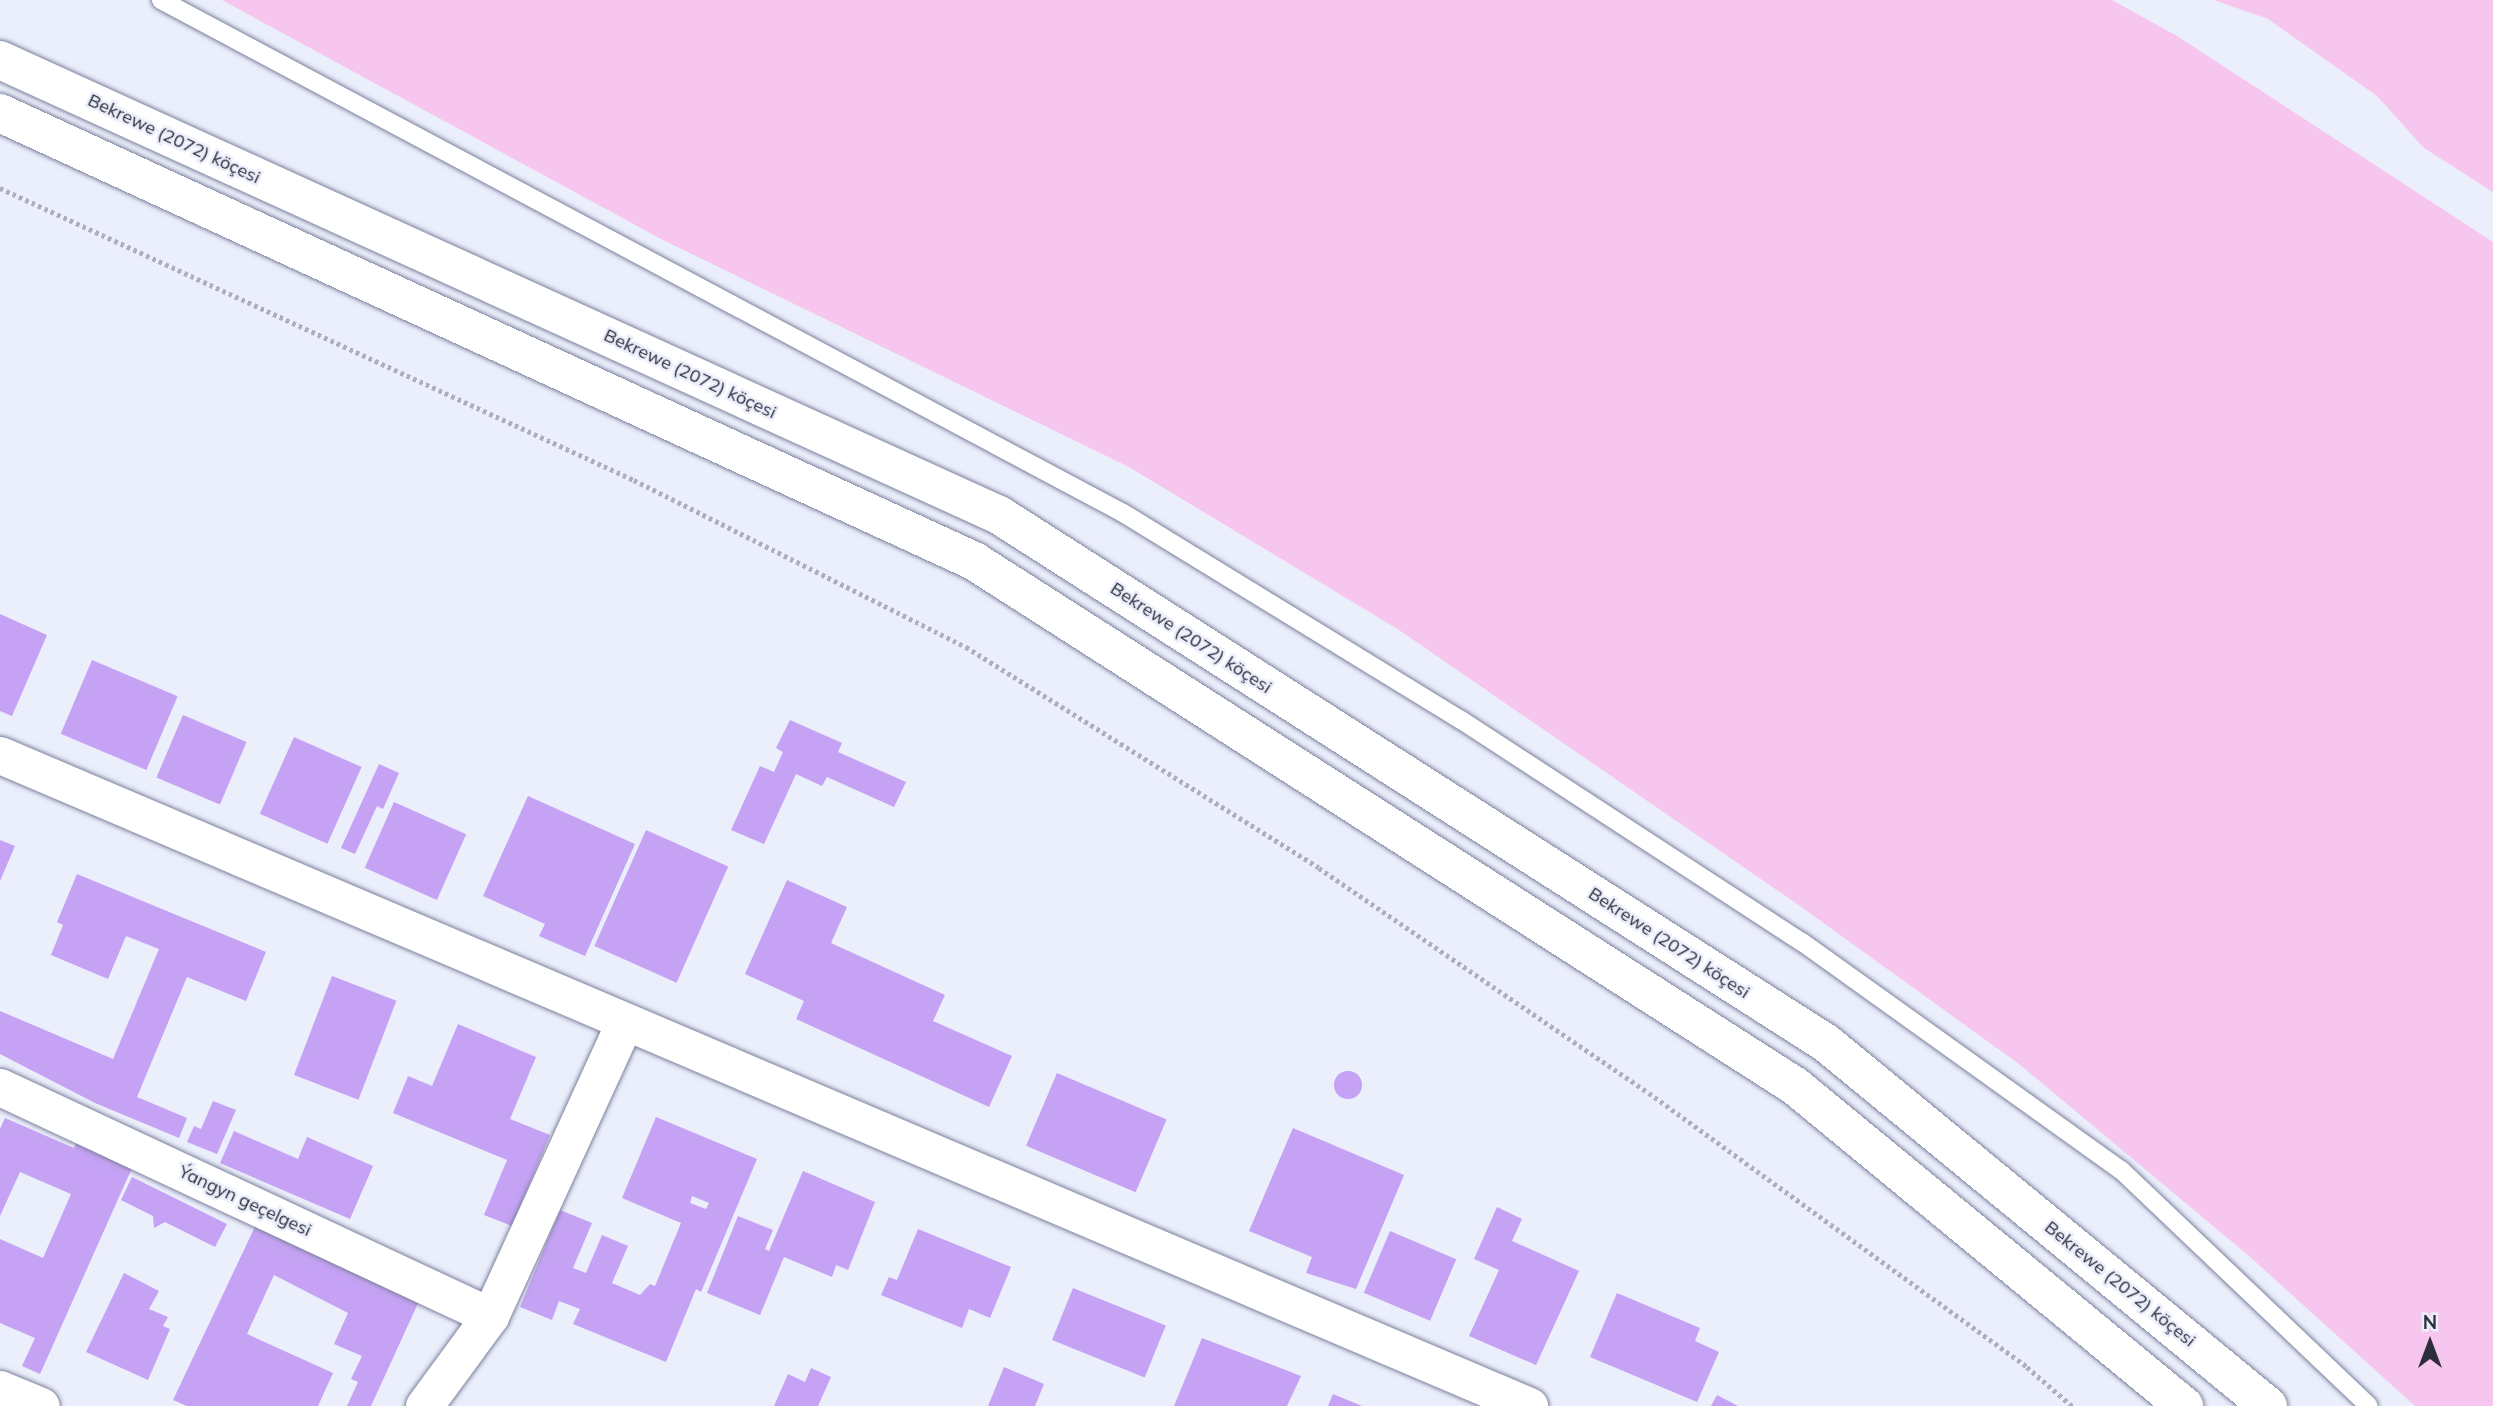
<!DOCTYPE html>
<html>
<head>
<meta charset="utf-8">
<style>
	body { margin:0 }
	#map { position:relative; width:2493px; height:1406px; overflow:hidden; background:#ebeefb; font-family:Mulish,sans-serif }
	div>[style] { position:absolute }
	.green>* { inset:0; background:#f6c6ef }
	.building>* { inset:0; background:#c5a2f3; transform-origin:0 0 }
	.round { border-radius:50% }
	.path>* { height:4.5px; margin-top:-2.25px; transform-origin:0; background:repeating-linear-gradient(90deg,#acafbb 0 3.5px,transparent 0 7px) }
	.roads { filter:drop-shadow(0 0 2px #7b819d) drop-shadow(0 0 2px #7b819d) }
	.lane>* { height:18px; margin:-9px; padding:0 9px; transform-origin:9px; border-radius:9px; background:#fff }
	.street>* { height:37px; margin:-18.5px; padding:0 18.5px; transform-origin:18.5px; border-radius:18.5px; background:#fff }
	.secondary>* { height:38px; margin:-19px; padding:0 19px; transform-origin:19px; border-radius:19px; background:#fff }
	span { translate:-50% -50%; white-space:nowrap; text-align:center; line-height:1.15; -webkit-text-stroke:5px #ebeefb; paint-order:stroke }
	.street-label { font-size:18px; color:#2c2f3b }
	.north { position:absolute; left:2395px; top:1308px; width:70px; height:70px; -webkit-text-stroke:5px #ebeefb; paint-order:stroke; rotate:0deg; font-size:19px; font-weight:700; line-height:28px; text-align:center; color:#2c2f3b }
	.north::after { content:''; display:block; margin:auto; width:24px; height:32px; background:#2c2f3b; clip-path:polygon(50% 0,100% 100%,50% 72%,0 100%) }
</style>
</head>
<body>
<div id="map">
	<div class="green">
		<i style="clip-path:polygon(222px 0,2112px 0,2177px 36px,2493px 242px,2493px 1406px,2415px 1406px,2249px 1256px,2019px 1064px,1800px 906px,1399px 630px,1129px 467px,661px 239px)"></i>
		<i style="clip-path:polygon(2214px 0,2493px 0,2493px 192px,2424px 148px,2377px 96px,2268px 19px)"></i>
	</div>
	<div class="building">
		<i style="clip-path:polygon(0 614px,47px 635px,12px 716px,0 711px)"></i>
		<i style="left:92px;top:660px;width:93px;height:80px;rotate:23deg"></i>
		<i style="left:183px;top:715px;width:69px;height:68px;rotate:23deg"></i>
		<i style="clip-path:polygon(790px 720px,842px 743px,838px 752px,906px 782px,894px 807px,827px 777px,822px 786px,796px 774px,764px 844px,731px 830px,760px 766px,774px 772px,783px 752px,776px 748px)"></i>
		<i style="left:294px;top:737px;width:74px;height:84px;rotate:24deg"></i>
		<i style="clip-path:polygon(379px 764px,399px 773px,383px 809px,377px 806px,355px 854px,341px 848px)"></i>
		<i style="clip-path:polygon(528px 796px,635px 844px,585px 956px,539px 936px,545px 924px,483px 896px)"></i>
		<i style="left:394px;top:802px;width:79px;height:72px;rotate:24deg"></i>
		<i style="left:646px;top:830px;width:90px;height:127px;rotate:24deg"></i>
		<i style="clip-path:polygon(0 840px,15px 846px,0 881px)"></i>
		<i style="clip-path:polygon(77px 874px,266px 952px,246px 1001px,187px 977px,137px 1097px,187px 1118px,179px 1138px,95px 1103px,0 1054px,0 1011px,113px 1059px,159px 949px,126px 936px,108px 979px,51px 955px,63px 925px,57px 922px)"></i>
		<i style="clip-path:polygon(787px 880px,847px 907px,831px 943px,945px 995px,933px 1021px,1012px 1056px,989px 1107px,796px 1019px,804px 1001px,745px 974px)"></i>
		<i style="left:332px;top:976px;width:69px;height:106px;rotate:21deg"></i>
		<i style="clip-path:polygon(458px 1024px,536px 1057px,510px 1119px,550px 1135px,512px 1226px,484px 1215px,507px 1160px,393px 1113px,408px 1076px,432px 1086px)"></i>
		<i class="round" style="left:1334px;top:1071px;width:28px;height:28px"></i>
		<i style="left:1057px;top:1073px;width:119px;height:79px;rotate:23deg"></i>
		<i style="clip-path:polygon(213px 1101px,236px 1110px,217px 1154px,187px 1142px,194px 1126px,201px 1129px)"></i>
		<i style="clip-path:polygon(evenodd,656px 1117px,757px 1159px,701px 1292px,696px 1289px,666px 1362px,573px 1324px,580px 1309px,559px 1301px,552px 1320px,520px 1307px,560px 1210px,592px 1223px,573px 1268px,586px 1273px,602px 1235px,628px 1246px,612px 1283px,640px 1295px,650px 1284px,655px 1286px,681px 1223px,622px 1198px,656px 1117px,692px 1196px,709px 1203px,706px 1209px,690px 1203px,692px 1196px)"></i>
		<i style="clip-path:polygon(5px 1118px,74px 1148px,80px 1134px,136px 1159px,40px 1374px,22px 1366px,35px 1338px,0 1323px,0 1239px,43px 1258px,71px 1194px,20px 1172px,0 1216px,0 1129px)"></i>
		<i style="clip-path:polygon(1293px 1128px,1404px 1175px,1356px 1289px,1306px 1273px,1312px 1257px,1249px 1231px)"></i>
		<i style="clip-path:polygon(234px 1131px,298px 1159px,307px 1137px,373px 1166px,350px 1219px,220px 1163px)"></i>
		<i style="clip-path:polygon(803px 1171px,875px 1202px,848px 1270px,836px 1265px,832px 1277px,784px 1257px,760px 1315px,707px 1293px,738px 1216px,773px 1230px,765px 1249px,769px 1251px)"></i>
		<i style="clip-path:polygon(132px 1177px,227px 1224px,215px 1247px,165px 1222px,154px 1228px,153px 1216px,121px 1200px)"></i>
		<i style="clip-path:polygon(1497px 1207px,1522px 1219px,1512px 1241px,1579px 1271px,1536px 1365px,1469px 1336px,1499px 1270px,1474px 1259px)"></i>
		<i style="clip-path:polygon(260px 1216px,420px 1299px,371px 1406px,347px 1406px,358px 1382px,351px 1379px,362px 1356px,334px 1344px,348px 1313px,274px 1275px,247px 1334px,333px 1373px,318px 1406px,187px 1406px,173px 1400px)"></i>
		<i style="clip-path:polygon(918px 1229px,1011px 1267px,990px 1318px,969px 1309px,962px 1328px,881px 1295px,889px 1277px,897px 1280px)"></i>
		<i style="left:1390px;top:1231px;width:72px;height:67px;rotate:23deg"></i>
		<i style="clip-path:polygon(124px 1273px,159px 1291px,149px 1309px,168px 1317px,163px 1326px,170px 1329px,148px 1380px,86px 1352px)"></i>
		<i style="left:1073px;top:1288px;width:100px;height:56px;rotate:22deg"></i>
		<i style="clip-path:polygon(1617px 1293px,1700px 1328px,1695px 1341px,1719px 1352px,1697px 1402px,1590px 1357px)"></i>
		<i style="clip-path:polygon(1202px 1338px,1301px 1376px,1287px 1406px,1174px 1406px)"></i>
		<i style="clip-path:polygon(1004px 1367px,1044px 1384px,1035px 1406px,988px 1406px)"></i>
		<i style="clip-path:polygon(811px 1368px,831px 1377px,818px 1406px,774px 1406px,788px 1374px,805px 1382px)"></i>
		<i style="clip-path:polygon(1333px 1394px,1362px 1406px,1328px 1406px)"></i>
		<i style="clip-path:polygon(1717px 1395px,1738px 1406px,1711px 1406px)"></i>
	</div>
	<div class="path">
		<i style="left:0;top:188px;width:698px;rotate:24.73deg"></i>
		<i style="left:634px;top:480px;width:372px;rotate:26.7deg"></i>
		<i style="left:966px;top:647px;width:416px;rotate:32deg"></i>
		<i style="left:1319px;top:868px;width:399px;rotate:34.3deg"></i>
		<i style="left:1649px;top:1093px;width:467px;rotate:35.9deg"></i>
		<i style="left:2027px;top:1367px;width:60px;rotate:40.9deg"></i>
	</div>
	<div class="roads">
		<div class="lane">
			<i style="left:161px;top:0;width:1090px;rotate:28.07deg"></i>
			<i style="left:1123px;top:513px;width:396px;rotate:31.5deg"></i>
			<i style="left:1461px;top:720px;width:407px;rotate:33.1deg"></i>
			<i style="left:1802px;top:942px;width:392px;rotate:35.6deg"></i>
			<i style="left:2121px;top:1170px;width:342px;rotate:43.6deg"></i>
		</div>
		<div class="street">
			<i style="left:0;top:755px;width:1662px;rotate:23.06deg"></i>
			<i style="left:0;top:1087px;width:541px;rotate:25.05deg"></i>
			<i style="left:0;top:1389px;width:44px;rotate:22.5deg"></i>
			<i style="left:424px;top:1406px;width:112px;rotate:-53.7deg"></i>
			<i style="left:490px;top:1316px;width:322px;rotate:-65.4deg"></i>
		</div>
		<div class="secondary">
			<i style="left:0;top:60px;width:1098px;rotate:24.49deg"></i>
			<i style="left:999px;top:515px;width:981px;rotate:32.56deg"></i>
			<i style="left:1826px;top:1043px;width:572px;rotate:39.4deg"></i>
			<i style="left:0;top:113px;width:1072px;rotate:24.7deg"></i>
			<i style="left:974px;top:561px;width:975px;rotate:32.6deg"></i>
			<i style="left:1795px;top:1086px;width:504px;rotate:39.44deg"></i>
		</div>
	</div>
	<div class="street-label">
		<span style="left:174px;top:139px;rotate:25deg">Bekrewe (2072) köçesi</span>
		<span style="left:690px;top:374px;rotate:25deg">Bekrewe (2072) köçesi</span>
		<span style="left:1191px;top:638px;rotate:33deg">Bekrewe (2072) köçesi</span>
		<span style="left:1669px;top:943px;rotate:33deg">Bekrewe (2072) köçesi</span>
		<span style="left:245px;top:1201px;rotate:25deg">Ýangyn geçelgesi</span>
		<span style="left:2120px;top:1284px;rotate:39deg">Bekrewe (2072) köçesi</span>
	</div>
	<div class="north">N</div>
</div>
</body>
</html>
